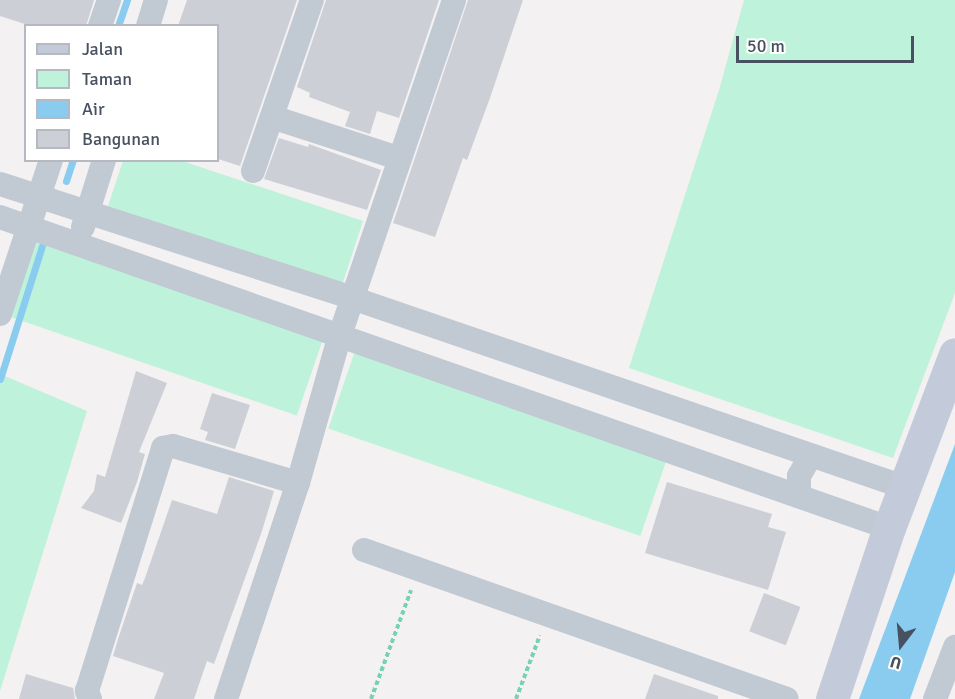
<!DOCTYPE html>
<html>
<head>
<meta charset="utf-8">
<style>
	body { margin:0 }
	#map { position:relative; width:955px; height:699px; overflow:hidden; background:#f3f1f1; font-family:Signika,sans-serif }
	div>[style] { position:absolute }
	.green>* { inset:0; background:#bff2da; transform-origin:0 0 }
	.water>* { inset:0; background:#8accf0 }
	.stream>* { height:7px; margin:-3.5px; padding:0 3.5px; transform-origin:3.5px; border-radius:3.5px; background:#8accf0 }
	.building>* { inset:0; background:#cdcfd6; transform-origin:0 0 }
	.path>* { height:4px; margin-top:-2px; transform-origin:0; background:repeating-linear-gradient(90deg,#75d2b2 0 4.5px,transparent 0 7.5px) }
	.street>* { height:24px; margin:-12px; padding:0 12px; transform-origin:12px; border-radius:12px; background:#c1c9d3 }
	.secondary>* { height:33px; margin:-16.5px; padding:0 16.5px; transform-origin:16.5px; border-radius:16.5px; background:#c3cbda }
	span { translate:-50% -50%; white-space:nowrap; text-align:center; line-height:1.15; -webkit-text-stroke:6px #fff; paint-order:stroke }
	.legend { position:absolute; left:24px; top:24px; width:195px; height:138px; box-sizing:border-box; background:#fff; border:2px solid #b6b9bf; margin:0; padding:8px 10px; list-style:none; font-size:18px; color:#485160 }
	.legend li { display:flex; align-items:center; gap:12px; height:30px }
	.legend b { width:30px; border:2px solid #b6b9bf }
	.north { position:absolute; left:871px; top:615px; width:60px; height:60px; -webkit-text-stroke:4px #fff; paint-order:stroke; rotate:196deg; font-size:16px; font-weight:700; line-height:24px; text-align:center; color:#485160 }
	.north::after { content:''; display:block; margin:auto; width:21px; height:27px; background:#485160; clip-path:polygon(50% 0,100% 100%,50% 72%,0 100%) }
	.scale { position:absolute; left:736px; top:36px; width:178px; height:27px; box-sizing:border-box; border:3px solid #485160; border-top:0; padding-left:8px; font-size:18px; line-height:21px; white-space:nowrap; color:#485160; -webkit-text-stroke:4px #fff; paint-order:stroke }
</style>
</head>
<body>
<div id="map">
	<div class="green">
		<i style="clip-path:polygon(744px 0,955px 0,955px 293px,893px 458px,629px 368px,719px 90px)"></i>
		<i style="clip-path:polygon(179px 160px,363px 221px,341px 288px,107px 209px,123px 161px)"></i>
		<i style="left:36px;top:239px;width:304px;height:82px;rotate:19deg"></i>
		<i style="left:355px;top:351px;width:330px;height:82px;rotate:19deg"></i>
		<i style="clip-path:polygon(0 374px,87px 411px,0 691px)"></i>
	</div>
	<div class="water">
		<i style="clip-path:polygon(955px 444px,955px 572px,910px 699px,859px 699px)"></i>
	</div>
	<div class="stream">
		<i style="left:118px;top:26px;width:28px;rotate:-71deg"></i>
		<i style="left:66px;top:181px;width:22px;rotate:-72deg"></i>
		<i style="left:0;top:379px;width:139px;rotate:-72.5deg"></i>
	</div>
	<div class="building">
		<i style="clip-path:polygon(0 0,94px 0,86px 26px,31px 26px,0 16px)"></i>
		<i style="clip-path:polygon(187px 0,297px 0,240px 166px,218px 159px,218px 26px,178px 26px)"></i>
		<i style="clip-path:polygon(326px 0,439px 0,399px 118px,377px 111px,370px 134px,345px 126px,350px 112px,309px 97px,310px 93px,297px 87px)"></i>
		<i style="clip-path:polygon(468px 0,523px 0,490px 98px,467px 160px,463px 158px,435px 237px,393px 223px)"></i>
		<i style="clip-path:polygon(279px 138px,308px 147px,309px 144px,381px 170px,367px 210px,264px 179px)"></i>
		<i style="clip-path:polygon(136px 371px,167px 383px,139px 452px,145px 454px,137px 482px,121px 523px,81px 508px,94px 491px,97px 474px,105px 477px)"></i>
		<i style="clip-path:polygon(212px 393px,250px 405px,235px 449px,205px 440px,208px 432px,200px 429px)"></i>
		<i style="clip-path:polygon(229px 477px,274px 491px,262px 531px,214px 664px,207px 661px,194px 699px,154px 699px,164px 673px,113px 656px,119px 636px,137px 583px,142px 585px,145px 578px,172px 500px,217px 514px)"></i>
		<i style="clip-path:polygon(667px 482px,772px 514px,768px 527px,786px 532px,768px 590px,645px 553px)"></i>
		<i style="left:764px;top:593px;width:39px;height:41px;rotate:21deg"></i>
		<i style="clip-path:polygon(26px 674px,73px 688px,75px 699px,19px 699px)"></i>
		<i style="clip-path:polygon(654px 674px,718px 696px,718px 699px,645px 699px)"></i>
	</div>
	<div class="path">
		<i style="left:371px;top:699px;width:116px;rotate:-69.8deg"></i>
		<i style="left:516px;top:699px;width:68px;rotate:-69.4deg"></i>
	</div>
	<div class="street">
		<i style="left:100px;top:26px;width:28px;rotate:-71deg"></i>
		<i style="left:148px;top:26px;width:27px;rotate:-73deg"></i>
		<i style="left:272px;top:117px;width:133px;rotate:18deg"></i>
		<i style="left:253px;top:171px;width:181px;rotate:-71deg"></i>
		<i style="left:0;top:184px;width:373px;rotate:17.9deg"></i>
		<i style="left:355px;top:299px;width:580px;rotate:18.9deg"></i>
		<i style="left:0;top:217px;width:942px;rotate:19.28deg"></i>
		<i style="left:83px;top:227px;width:70px;rotate:-72.6deg"></i>
		<i style="left:0;top:314px;width:162px;rotate:-71.7deg"></i>
		<i style="left:799px;top:496px;width:20px;rotate:-90deg"></i>
		<i style="left:799px;top:476px;width:24px;rotate:-60deg"></i>
		<i style="left:364px;top:550px;width:448px;rotate:19.4deg"></i>
		<i style="left:90px;top:699px;width:9px;rotate:-111deg"></i>
		<i style="left:87px;top:691px;width:255px;rotate:-72.6deg"></i>
		<i style="left:163px;top:448px;width:10px;rotate:-11deg"></i>
		<i style="left:173px;top:446px;width:130px;rotate:16.5deg"></i>
		<i style="left:226px;top:699px;width:228px;rotate:-71.6deg"></i>
		<i style="left:298px;top:483px;width:154px;rotate:-74.2deg"></i>
		<i style="left:340px;top:335px;width:354px;rotate:-71.2deg"></i>
		<i style="left:935px;top:699px;width:56px;rotate:-69deg"></i>
	</div>
	<div class="secondary">
		<i style="left:832px;top:699px;width:180px;rotate:-71.6deg"></i>
		<i style="left:889px;top:528px;width:186px;rotate:-69.2deg"></i>
	</div>
	<ul class="legend">
	<li><b style="height:8px;background:#c3cbda"></b>Jalan</li>
	<li><b style="height:16px;background:#bff2da"></b>Taman</li>
	<li><b style="height:16px;background:#8accf0"></b>Air</li>
	<li><b style="height:16px;background:#cdcfd6"></b>Bangunan</li>
	</ul>
	<div class="north">U</div>
	<div class="scale">50 m</div>
</div>
</body>
</html>
